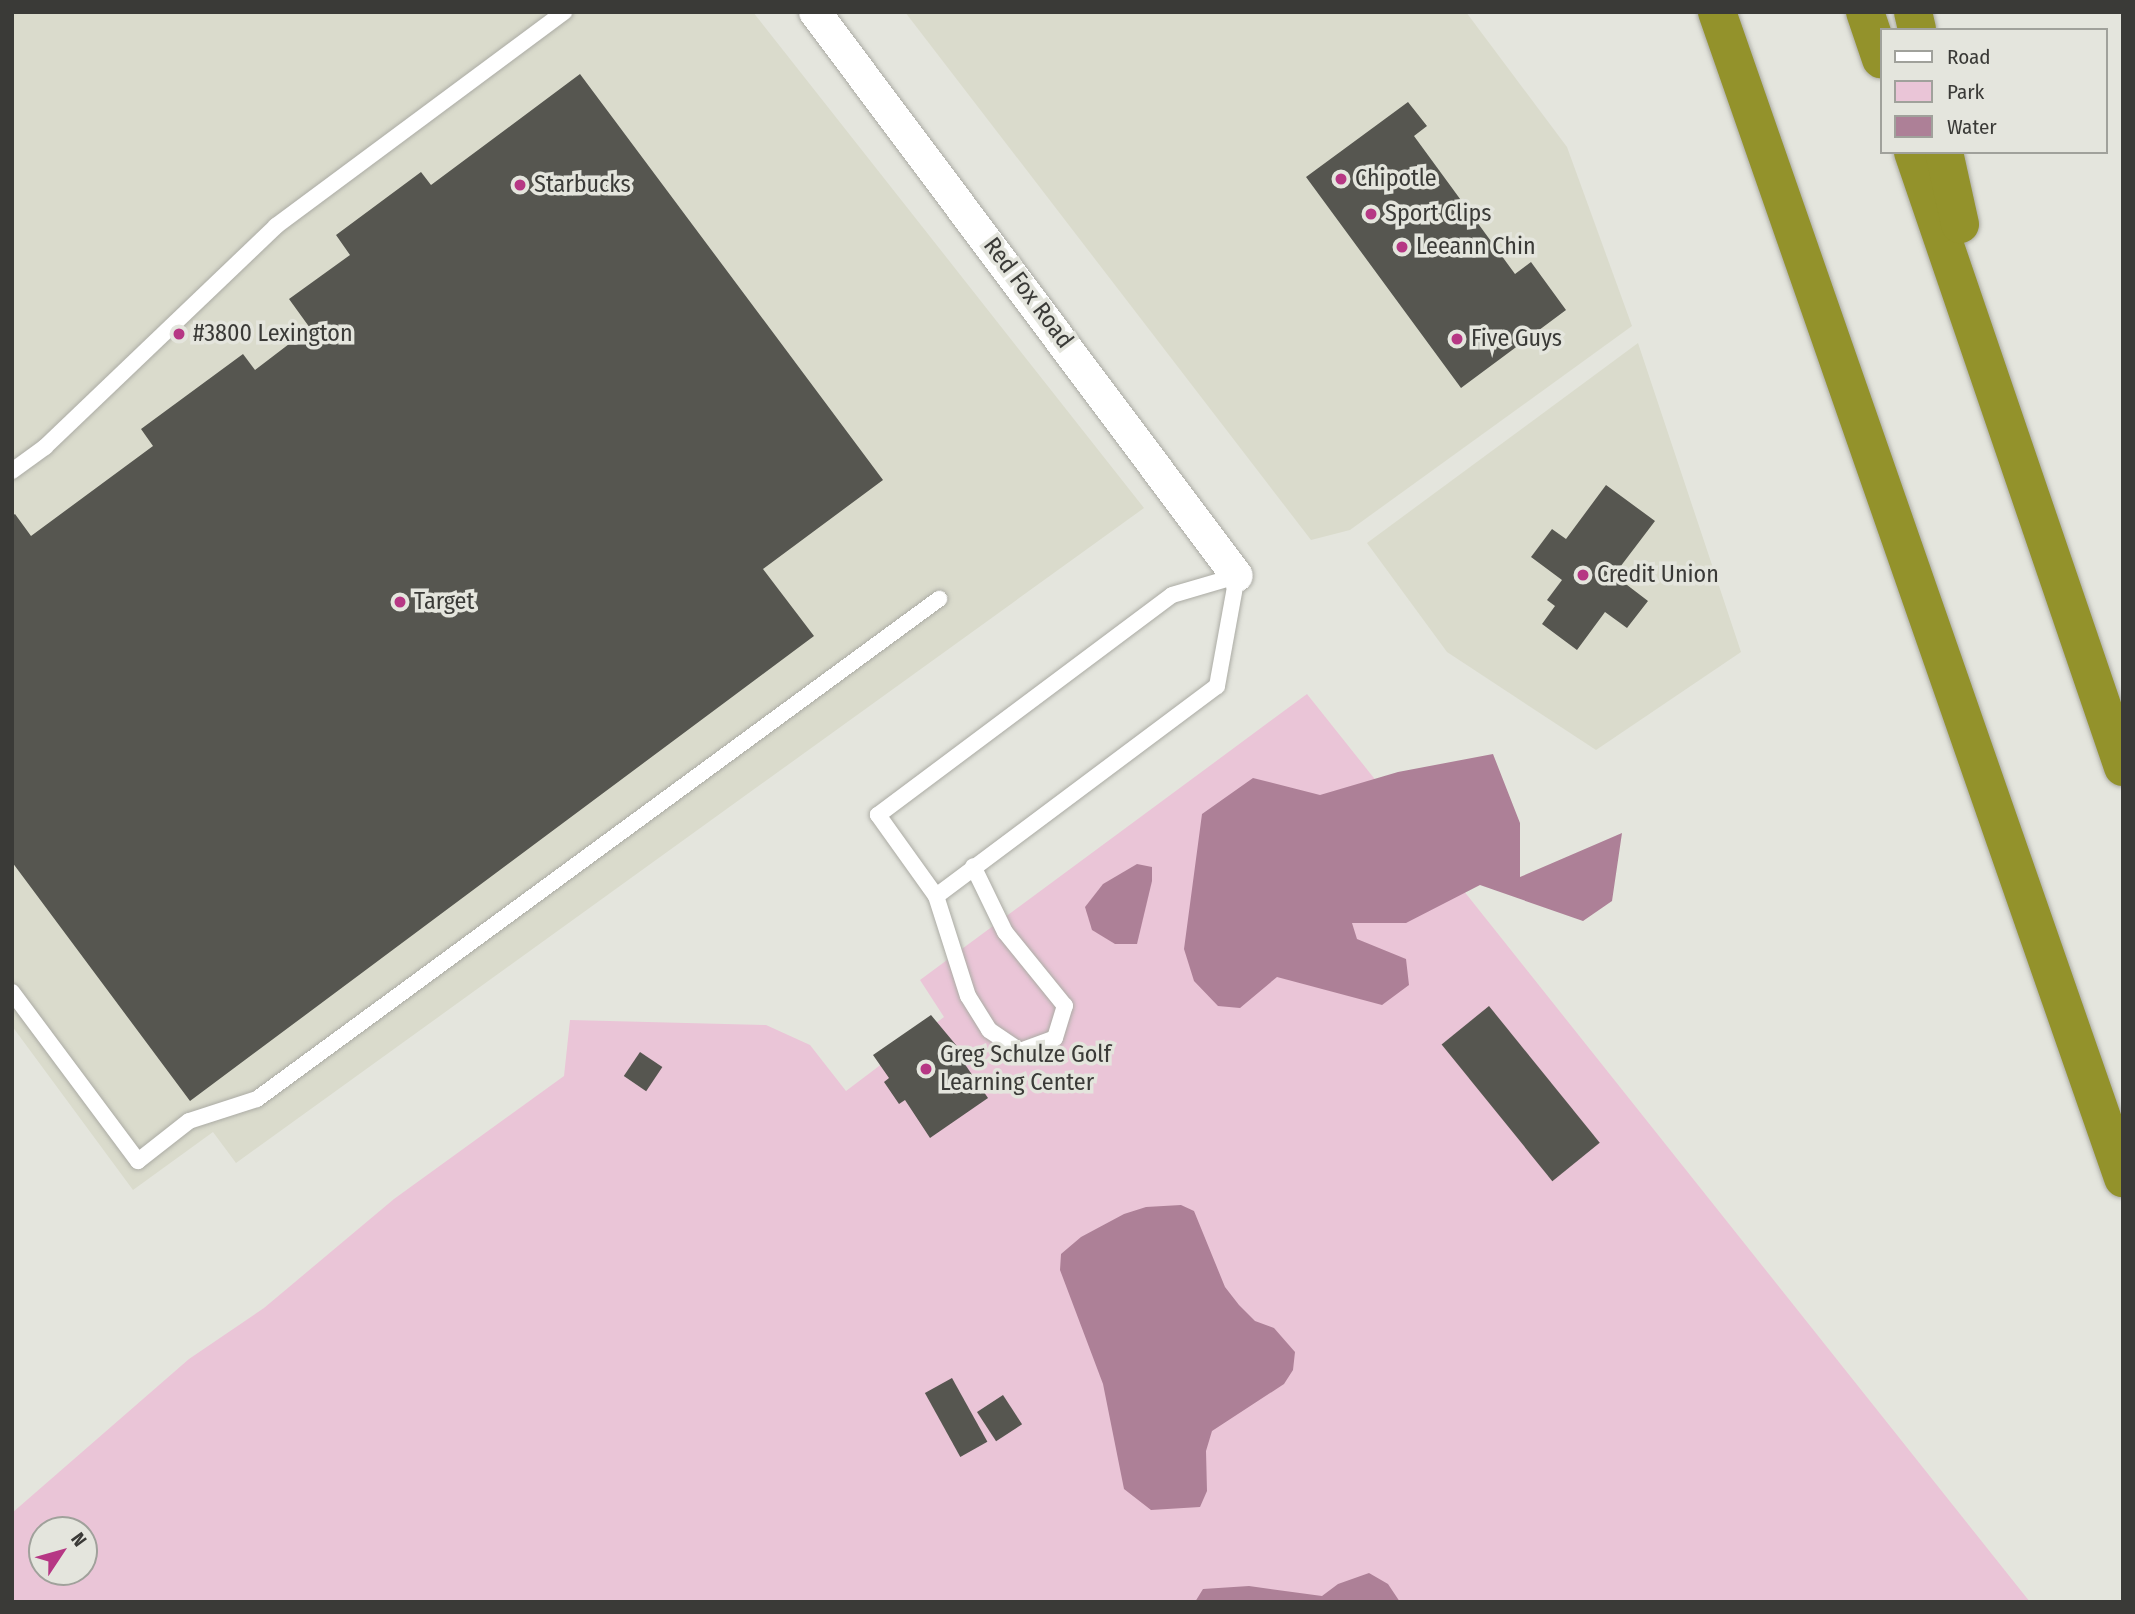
<!DOCTYPE html>
<html>
<head>
<meta charset="utf-8">
<style>
	body { margin:0 }
	#map { position:relative; width:2135px; height:1614px; overflow:hidden; background:#e4e5dd; font-family:"Fira Sans Condensed",sans-serif }
	div>[style] { position:absolute }
	.built>* { inset:0; background:#dadbcc }
	.green>* { inset:0; background:#eac5d7 }
	.water>* { inset:0; background:#ad8097 }
	.building>* { inset:0; background:#565650; transform-origin:0 0 }
	.roads { filter:drop-shadow(0 0 2px #ababa4) drop-shadow(0 0 2px #ababa4) }
	.service>* { height:16px; margin:-8px; padding:0 8px; transform-origin:8px; border-radius:8px; background:#fff }
	.minor>* { height:32px; margin:-16px; padding:0 16px; transform-origin:16px; border-radius:16px; background:#fff }
	.motorway>* { height:38px; margin:-19px; padding:0 19px; transform-origin:19px; border-radius:19px; background:#93922b }
	.dots>* { width:19px; height:19px; translate:-50% -50%; box-sizing:border-box; border:4px solid #e4e5dd; border-radius:50% }
	span { translate:-50% -50%; white-space:nowrap; text-align:center; line-height:1.15; -webkit-text-stroke:7px #e4e5dd; paint-order:stroke }
	.poi-label { font-size:24px; color:#3a3a37 }
	.left { translate:0 -50%; text-align:left }
	.street-label { font-size:24px; color:#3a3a37 }
	.frame { position:absolute; inset:0; border:14px solid #3a3a37; pointer-events:none }
	.legend { position:absolute; left:1880px; top:28px; width:228px; height:126px; box-sizing:border-box; background:#e4e5dd; border:2px solid #a0a19b; margin:0; padding:9px 12px; list-style:none; font-size:21px; color:#3a3a37 }
	.legend li { display:flex; align-items:center; gap:14px; height:35px }
	.legend b { width:35px; border:2px solid #a0a19b }
	.north { position:absolute; left:28px; top:1516px; width:70px; height:70px; box-sizing:border-box; background:#e4e5dd; border:2px solid #a0a19b; border-radius:50%; rotate:54deg; font-size:19px; font-weight:700; line-height:28px; text-align:center; color:#3a3a37 }
	.north::after { content:''; display:block; margin:auto; width:24px; height:32px; background:#b63784; clip-path:polygon(50% 0,100% 100%,50% 72%,0 100%) }
</style>
</head>
<body>
<div id="map">
	<div class="built">
		<i style="clip-path:polygon(12px 12px,753px 12px,1144px 508px,236px 1163px,213px 1132px,133px 1190px,12px 1026px)"></i>
		<i style="clip-path:polygon(905px 12px,1466px 12px,1567px 147px,1632px 326px,1350px 530px,1311px 540px)"></i>
		<i style="clip-path:polygon(1638px 343px,1741px 652px,1596px 750px,1447px 652px,1367px 543px)"></i>
	</div>
	<div class="green">
		<i style="clip-path:polygon(evenodd,1307px 694px,2030px 1602px,12px 1602px,12px 1513px,189px 1359px,264px 1308px,394px 1199px,564px 1076px,570px 1020px,766px 1025px,810px 1045px,846px 1091px,944px 1017px,920px 980px,1307px 694px,42px 1530px,84px 1530px,84px 1572px,42px 1572px,42px 1530px)"></i>
	</div>
	<div class="water">
		<i style="clip-path:polygon(1493px 754px,1520px 823px,1520px 877px,1622px 833px,1612px 901px,1583px 921px,1480px 885px,1406px 923px,1352px 923px,1357px 939px,1406px 959px,1409px 985px,1382px 1005px,1277px 977px,1240px 1008px,1218px 1006px,1194px 981px,1184px 949px,1202px 814px,1253px 778px,1320px 795px,1398px 772px)"></i>
		<i style="clip-path:polygon(1137px 864px,1152px 867px,1152px 881px,1137px 944px,1115px 944px,1092px 930px,1085px 907px,1103px 884px)"></i>
		<i style="clip-path:polygon(1181px 1205px,1194px 1211px,1225px 1287px,1239px 1305px,1255px 1321px,1274px 1328px,1295px 1352px,1293px 1370px,1284px 1384px,1212px 1431px,1206px 1451px,1207px 1491px,1200px 1507px,1151px 1510px,1124px 1489px,1103px 1384px,1060px 1270px,1061px 1254px,1081px 1237px,1124px 1214px,1146px 1207px)"></i>
		<i style="clip-path:polygon(1369px 1573px,1388px 1584px,1400px 1602px,1195px 1602px,1203px 1589px,1249px 1586px,1322px 1596px,1338px 1584px)"></i>
	</div>
	<div class="building">
		<i style="clip-path:polygon(580px 74px,883px 480px,763px 569px,814px 636px,190px 1101px,12px 862px,12px 516px,15px 514px,31px 536px,153px 446px,141px 429px,243px 354px,255px 370px,310px 328px,289px 299px,350px 255px,336px 235px,421px 172px,431px 185px)"></i>
		<i style="clip-path:polygon(1408px 102px,1427px 126px,1414px 136px,1515px 274px,1531px 262px,1566px 310px,1461px 388px,1306px 177px)"></i>
		<i style="clip-path:polygon(1606px 485px,1655px 521px,1614px 575px,1648px 601px,1627px 628px,1605px 612px,1577px 650px,1542px 624px,1555px 606px,1547px 600px,1562px 580px,1531px 557px,1552px 529px,1566px 539px)"></i>
		<i style="left:1489px;top:1006px;width:176px;height:61px;rotate:51deg"></i>
		<i style="clip-path:polygon(931px 1015px,966px 1057px,962px 1060px,988px 1098px,930px 1138px,905px 1100px,899px 1104px,884px 1082px,889px 1078px,873px 1055px)"></i>
		<i style="left:640px;top:1052px;width:27px;height:29px;rotate:34deg"></i>
		<i style="left:952px;top:1378px;width:73px;height:31px;rotate:61deg"></i>
		<i style="left:1003px;top:1395px;width:35px;height:31px;rotate:57deg"></i>
	</div>
	<div class="roads">
		<div class="service">
			<i style="left:12px;top:471px;width:41px;rotate:-36deg"></i>
			<i style="left:45px;top:447px;width:320px;rotate:-43.7deg"></i>
			<i style="left:276px;top:226px;width:359px;rotate:-36.6deg"></i>
			<i style="left:1237px;top:576px;width:112px;rotate:100.3deg"></i>
			<i style="left:1217px;top:686px;width:351px;rotate:143.2deg"></i>
			<i style="left:936px;top:896px;width:100px;rotate:-125.6deg"></i>
			<i style="left:878px;top:815px;width:367px;rotate:-36.8deg"></i>
			<i style="left:1172px;top:595px;width:68px;rotate:-16.3deg"></i>
			<i style="left:936px;top:896px;width:105px;rotate:72.3deg"></i>
			<i style="left:968px;top:996px;width:40px;rotate:58deg"></i>
			<i style="left:989px;top:1030px;width:37px;rotate:34deg"></i>
			<i style="left:1020px;top:1051px;width:37px;rotate:-20deg"></i>
			<i style="left:1055px;top:1038px;width:34px;rotate:-73deg"></i>
			<i style="left:1065px;top:1006px;width:95px;rotate:-129deg"></i>
			<i style="left:1005px;top:932px;width:73px;rotate:-115.9deg"></i>
			<i style="left:12px;top:992px;width:211px;rotate:53.3deg"></i>
			<i style="left:138px;top:1161px;width:65px;rotate:-38.1deg"></i>
			<i style="left:189px;top:1121px;width:71px;rotate:-17.9deg"></i>
			<i style="left:257px;top:1099px;width:846px;rotate:-36.25deg"></i>
		</div>
		<div class="minor">
			<i style="left:815px;top:12px;width:704px;rotate:53.2deg"></i>
		</div>
		<div class="motorway">
			<i style="left:1717px;top:12px;width:1235px;rotate:70.8deg"></i>
			<i style="left:1865px;top:12px;width:50px;rotate:71.2deg"></i>
			<i style="left:1913px;top:12px;width:18px;rotate:77deg"></i>
			<i style="left:1913px;top:152px;width:650px;rotate:71.15deg"></i>
			<i style="left:1944px;top:152px;width:74px;rotate:77.5deg"></i>
		</div>
	</div>
	<div class="dots">
		<i style="left:1341px;top:179px;background:#b63784"></i>
		<i style="left:520px;top:185px;background:#b63784"></i>
		<i style="left:1371px;top:214px;background:#b63784"></i>
		<i style="left:1402px;top:247px;background:#b63784"></i>
		<i style="left:179px;top:334px;background:#b63784"></i>
		<i style="left:1457px;top:339px;background:#b63784"></i>
		<i style="left:1583px;top:575px;background:#b63784"></i>
		<i style="left:400px;top:602px;background:#b63784"></i>
		<i style="left:926px;top:1069px;background:#b63784"></i>
	</div>
	<div class="poi-label">
		<span class="left" style="left:1355px;top:179px">Chipotle</span>
		<span class="left" style="left:534px;top:185px">Starbucks</span>
		<span class="left" style="left:1385px;top:214px">Sport Clips</span>
		<span class="left" style="left:1416px;top:247px">Leeann Chin</span>
		<span class="left" style="left:193px;top:334px">#3800 Lexington</span>
		<span class="left" style="left:1471px;top:339px">Five Guys</span>
		<span class="left" style="left:1597px;top:575px">Credit Union</span>
		<span class="left" style="left:414px;top:602px">Target</span>
		<span class="left" style="left:940px;top:1069px">Greg Schulze Golf<br>Learning Center</span>
	</div>
	<div class="street-label">
		<span style="left:1028px;top:293px;rotate:53deg">Red Fox Road</span>
	</div>
	<div class="frame"></div>
	<ul class="legend">
	<li><b style="height:9px;background:#fff"></b>Road</li>
	<li><b style="height:19px;background:#eac5d7"></b>Park</li>
	<li><b style="height:19px;background:#ad8097"></b>Water</li>
	</ul>
	<div class="north">N</div>
</div>
</body>
</html>
